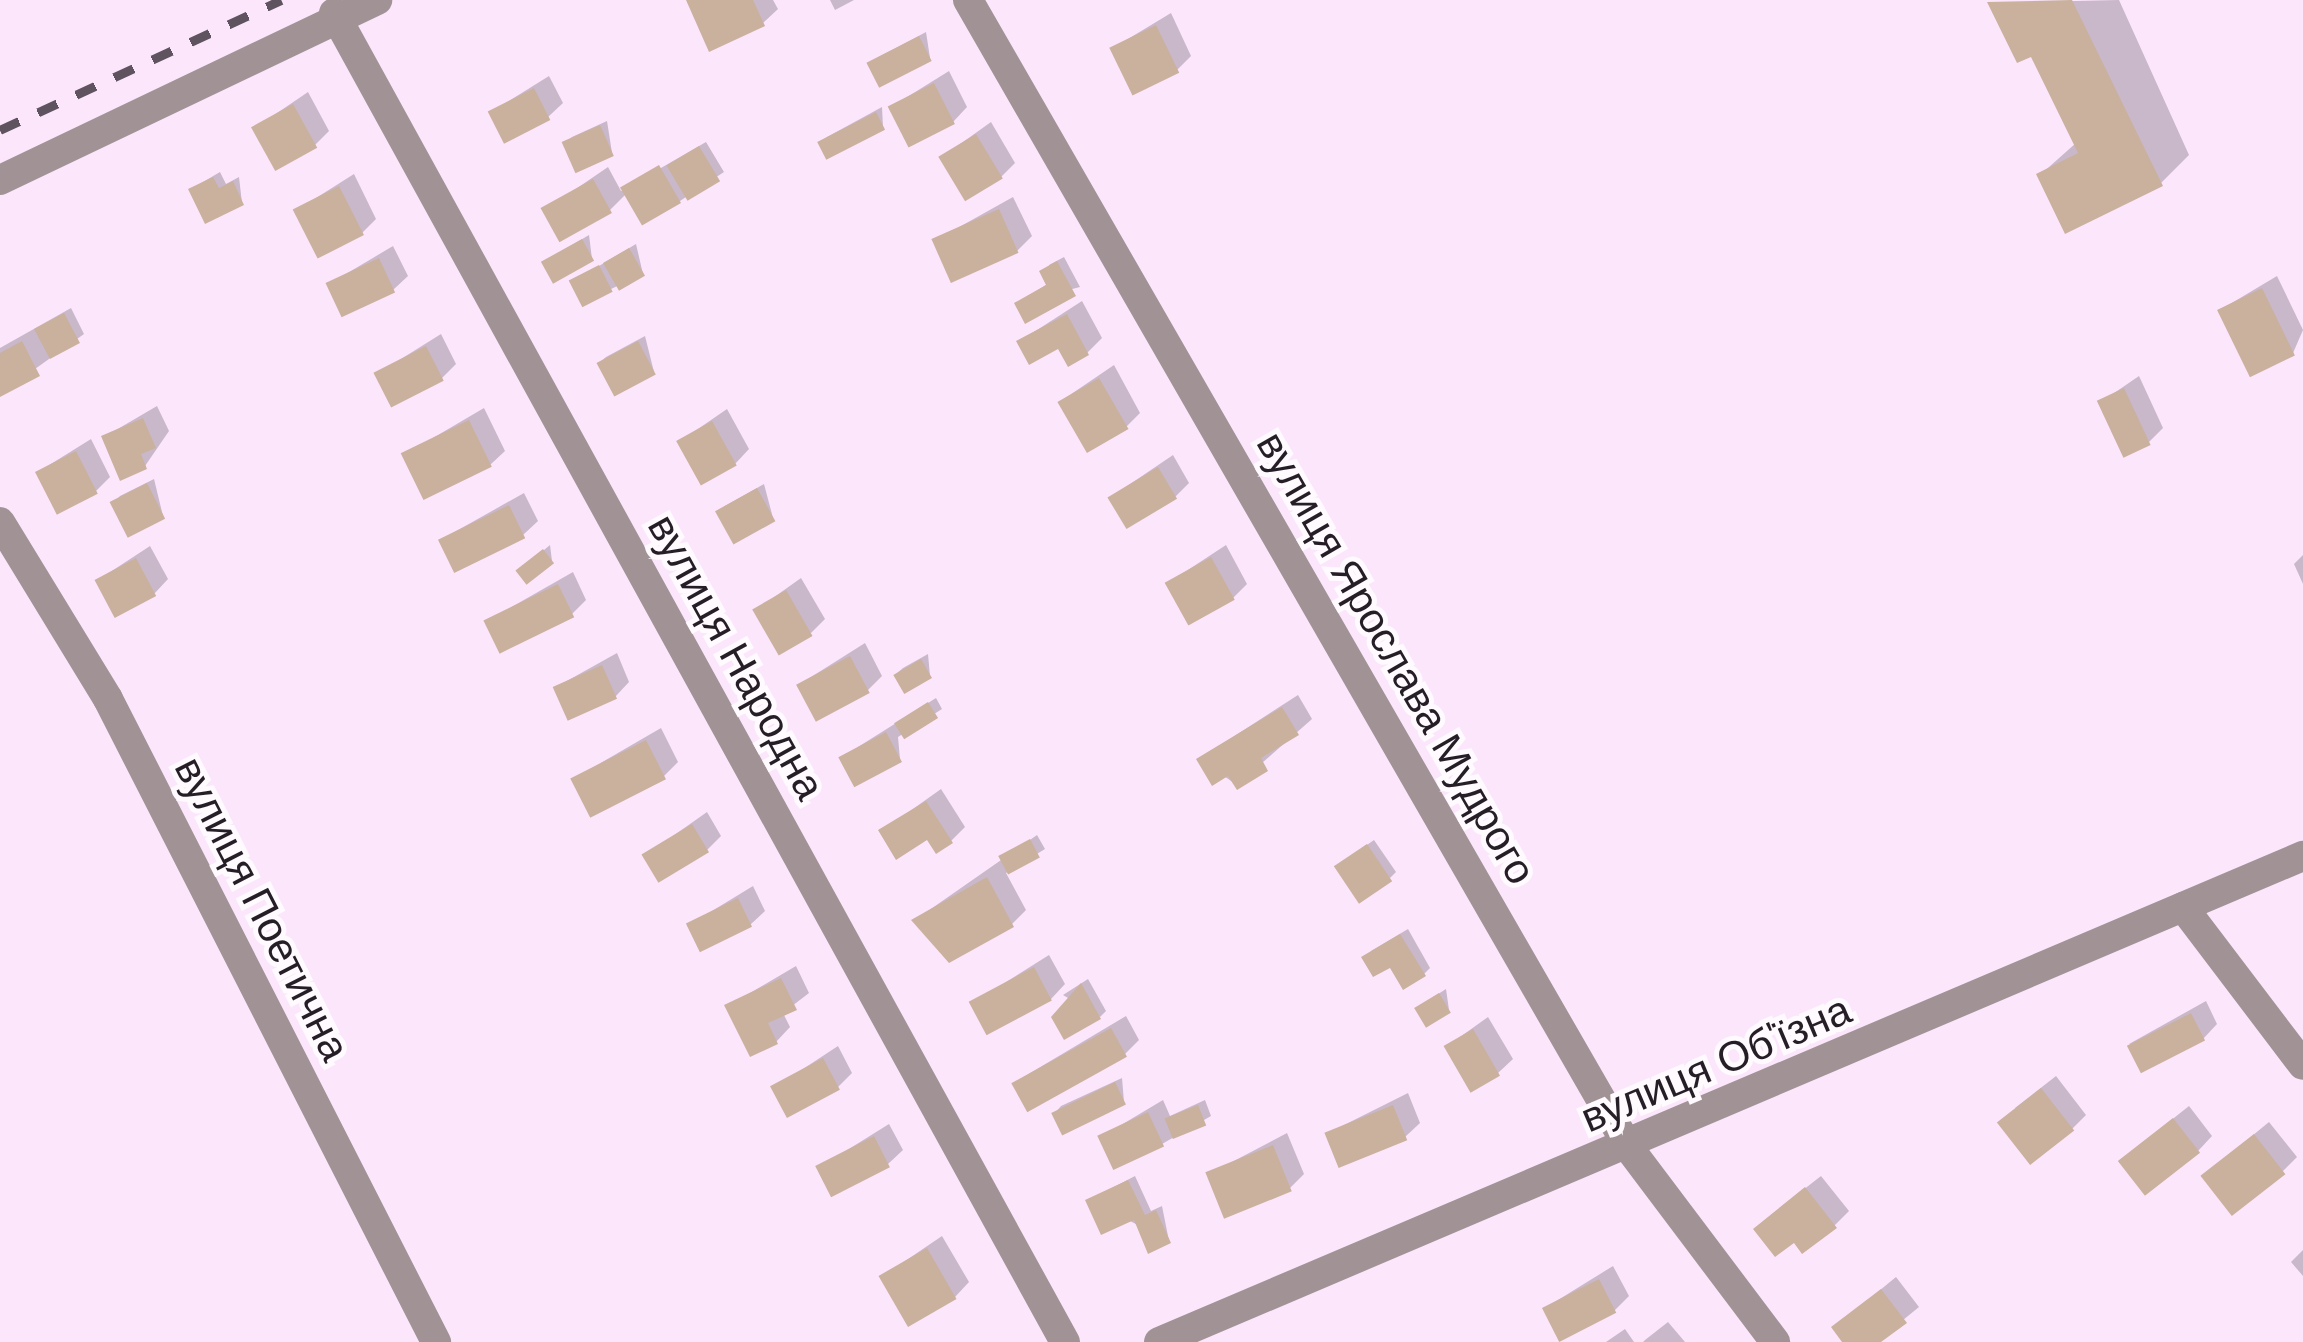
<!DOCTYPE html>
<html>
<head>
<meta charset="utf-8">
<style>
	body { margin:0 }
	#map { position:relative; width:2303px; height:1342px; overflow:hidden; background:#fce6fc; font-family:"DM Sans",sans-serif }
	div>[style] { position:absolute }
	.shadow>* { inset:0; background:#0003 }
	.building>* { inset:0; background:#c9b19e; transform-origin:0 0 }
	.minor>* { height:30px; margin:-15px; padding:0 15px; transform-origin:15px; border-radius:15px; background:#a19395 }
	.rail>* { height:9px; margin-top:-4.5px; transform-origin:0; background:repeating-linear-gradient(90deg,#5f535f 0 21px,transparent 0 42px) }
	span { translate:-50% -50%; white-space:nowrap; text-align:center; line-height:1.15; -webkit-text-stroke:10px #fefafe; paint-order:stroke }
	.street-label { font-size:42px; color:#261e26 }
</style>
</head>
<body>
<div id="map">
	<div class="shadow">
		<i style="clip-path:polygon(689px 0,773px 0,778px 9px,763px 23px)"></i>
		<i style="clip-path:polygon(830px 0,854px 0,835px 10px)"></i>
		<i style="clip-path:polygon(2119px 0,2189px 155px,2161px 183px,2040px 175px,2076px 143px,2033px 53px,1991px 3px)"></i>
		<i style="clip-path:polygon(1171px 13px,1191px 56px,1177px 70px,1113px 48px)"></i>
		<i style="clip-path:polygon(926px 32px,930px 58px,870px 64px,877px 58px)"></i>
		<i style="clip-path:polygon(949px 71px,967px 107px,953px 122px,891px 107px)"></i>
		<i style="clip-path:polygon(549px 76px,563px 103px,548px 117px,491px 112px)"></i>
		<i style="clip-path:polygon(308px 92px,329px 131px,315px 145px,255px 128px)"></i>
		<i style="clip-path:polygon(882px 107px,883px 127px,820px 143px,827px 137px)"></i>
		<i style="clip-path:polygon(607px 121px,612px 153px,565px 144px,572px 137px)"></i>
		<i style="clip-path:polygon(991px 122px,1015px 163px,1001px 177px,942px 157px)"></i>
		<i style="clip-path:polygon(706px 142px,724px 172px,680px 201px,627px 193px,610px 210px,545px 210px,608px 167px,621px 191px)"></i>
		<i style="clip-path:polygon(220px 172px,226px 184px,239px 177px,242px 203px,191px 189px)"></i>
		<i style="clip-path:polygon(354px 174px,376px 219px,362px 233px,297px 210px)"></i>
		<i style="clip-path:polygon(1013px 197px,1032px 236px,1017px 251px,936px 240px)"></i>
		<i style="clip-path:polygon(589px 235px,592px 259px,546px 263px,552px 257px)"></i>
		<i style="clip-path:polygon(636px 244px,643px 274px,611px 289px,572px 282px)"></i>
		<i style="clip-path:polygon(393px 246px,408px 276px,393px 290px,329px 284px)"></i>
		<i style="clip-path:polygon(1064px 257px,1080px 287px,1018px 303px,1049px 283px,1049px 265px)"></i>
		<i style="clip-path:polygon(2277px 276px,2303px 330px,2293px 353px,2220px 310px)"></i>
		<i style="clip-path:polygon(1082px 301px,1102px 338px,1087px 353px,1020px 341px)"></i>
		<i style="clip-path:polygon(71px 308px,84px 334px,0 394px,0 348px)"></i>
		<i style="clip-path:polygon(441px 334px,456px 364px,442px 378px,377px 374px)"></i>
		<i style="clip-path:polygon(645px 336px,654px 372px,599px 363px,606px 357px)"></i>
		<i style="clip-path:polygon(1114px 365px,1140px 413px,1126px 427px,1061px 401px)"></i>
		<i style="clip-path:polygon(2139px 376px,2163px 428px,2149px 442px,2101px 402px)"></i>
		<i style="clip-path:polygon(157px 406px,169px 431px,145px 466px,104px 437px)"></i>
		<i style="clip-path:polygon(484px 408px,505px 451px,490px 465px,404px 455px)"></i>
		<i style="clip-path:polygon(727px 409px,749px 449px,735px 464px,679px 442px)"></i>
		<i style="clip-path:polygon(91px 439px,110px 477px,96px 491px,38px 472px)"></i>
		<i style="clip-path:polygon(1173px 455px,1189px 483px,1175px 497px,1111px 497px)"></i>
		<i style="clip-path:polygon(154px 479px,163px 516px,114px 503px,120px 496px)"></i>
		<i style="clip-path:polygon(764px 484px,773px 518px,718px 512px,725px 506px)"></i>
		<i style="clip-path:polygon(524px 493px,538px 521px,523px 535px,442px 539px)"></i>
		<i style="clip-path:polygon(550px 545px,552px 561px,526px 565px)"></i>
		<i style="clip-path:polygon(1226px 545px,1247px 584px,1233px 598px,1168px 583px)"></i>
		<i style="clip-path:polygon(150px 546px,168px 579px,154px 594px,98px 580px)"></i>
		<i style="clip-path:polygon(2303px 555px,2303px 584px,2294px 564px)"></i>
		<i style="clip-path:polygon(573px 572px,586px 600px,572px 614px,487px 621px)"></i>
		<i style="clip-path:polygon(801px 578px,825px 619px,811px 633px,756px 610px)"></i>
		<i style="clip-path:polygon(865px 643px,882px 676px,868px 690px,800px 684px)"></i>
		<i style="clip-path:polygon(617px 653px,629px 682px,615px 697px,556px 687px)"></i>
		<i style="clip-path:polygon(928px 654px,930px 676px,896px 674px,903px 668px)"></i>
		<i style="clip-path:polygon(1298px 695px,1312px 719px,1237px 785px,1199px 759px)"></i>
		<i style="clip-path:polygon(936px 698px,942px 709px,898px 737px,900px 759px,842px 757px)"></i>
		<i style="clip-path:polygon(661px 728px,678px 762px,664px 776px,573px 779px)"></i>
		<i style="clip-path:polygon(941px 789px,965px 827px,951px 841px,882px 831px)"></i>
		<i style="clip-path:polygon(707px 812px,721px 836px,707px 850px,646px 855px)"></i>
		<i style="clip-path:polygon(1037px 835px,1045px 849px,1006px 873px,1026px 910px,1012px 924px,915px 920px)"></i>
		<i style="clip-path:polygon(1374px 840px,1396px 872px,1390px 878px,1344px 861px)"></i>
		<i style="clip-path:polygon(753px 886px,765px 911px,750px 925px,689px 925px)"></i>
		<i style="clip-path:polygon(1408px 929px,1430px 968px,1424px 974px,1371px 951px)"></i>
		<i style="clip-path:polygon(1049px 955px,1065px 984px,1051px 999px,973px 1003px)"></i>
		<i style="clip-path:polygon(796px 966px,809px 993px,783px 1013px,790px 1027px,776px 1042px,728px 1006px)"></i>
		<i style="clip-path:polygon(1088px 979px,1106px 1011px,1100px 1017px,1063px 995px)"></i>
		<i style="clip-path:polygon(1446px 989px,1449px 1010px,1424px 1003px)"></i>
		<i style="clip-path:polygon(2206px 1001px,2217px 1024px,2203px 1039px,2129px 1044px)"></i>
		<i style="clip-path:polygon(1126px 1016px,1139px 1040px,1125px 1054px,1015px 1082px)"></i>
		<i style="clip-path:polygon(1488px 1017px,1513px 1059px,1498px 1073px,1446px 1047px)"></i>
		<i style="clip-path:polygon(838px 1046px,852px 1073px,838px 1087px,774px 1088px)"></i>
		<i style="clip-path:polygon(2056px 1076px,2086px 1115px,2072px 1129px,2015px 1108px)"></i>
		<i style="clip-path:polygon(1122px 1078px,1124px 1102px,1055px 1113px,1061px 1106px)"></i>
		<i style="clip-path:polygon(1408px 1093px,1420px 1123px,1405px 1137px,1328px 1133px)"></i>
		<i style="clip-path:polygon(1163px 1100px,1170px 1116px,1205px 1100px,1211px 1116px,1162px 1144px,1101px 1137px)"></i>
		<i style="clip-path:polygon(2189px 1106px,2212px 1136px,2198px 1151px,2121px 1160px)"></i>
		<i style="clip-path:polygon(2269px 1122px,2297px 1157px,2283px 1171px,2219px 1163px)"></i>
		<i style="clip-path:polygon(889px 1124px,903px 1150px,888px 1164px,820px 1167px)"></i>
		<i style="clip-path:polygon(1287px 1133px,1304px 1174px,1290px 1188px,1209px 1174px)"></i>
		<i style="clip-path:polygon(1135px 1176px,1151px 1211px,1162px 1206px,1169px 1241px,1089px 1200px)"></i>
		<i style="clip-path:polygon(1821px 1176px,1849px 1211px,1835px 1225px,1771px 1215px)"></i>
		<i style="clip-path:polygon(942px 1236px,969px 1282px,955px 1297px,883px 1276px)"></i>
		<i style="clip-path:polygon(2303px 1250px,2303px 1276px,2291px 1262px)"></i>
		<i style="clip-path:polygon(1613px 1266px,1629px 1296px,1614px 1311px,1545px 1308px)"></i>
		<i style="clip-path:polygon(1896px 1277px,1919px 1307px,1876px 1342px,1846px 1342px,1835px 1327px)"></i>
		<i style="clip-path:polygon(1668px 1322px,1685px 1342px,1643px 1342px,1645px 1340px)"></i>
		<i style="clip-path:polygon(1625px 1329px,1634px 1342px,1606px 1342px)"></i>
	</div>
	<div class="building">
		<i style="clip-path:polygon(686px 0,753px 0,765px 26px,709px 52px)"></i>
		<i style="clip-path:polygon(2072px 0,2163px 186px,2065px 234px,2036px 174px,2078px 153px,2031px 57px,2017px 63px,1987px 2px)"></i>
		<i style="left:1156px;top:25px;width:53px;height:52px;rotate:64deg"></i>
		<i style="left:919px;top:36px;width:28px;height:59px;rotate:63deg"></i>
		<i style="left:934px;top:83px;width:46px;height:52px;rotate:63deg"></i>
		<i style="left:534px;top:88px;width:36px;height:52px;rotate:63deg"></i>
		<i style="left:293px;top:104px;width:50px;height:48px;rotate:61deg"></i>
		<i style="left:876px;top:112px;width:20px;height:66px;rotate:63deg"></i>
		<i style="left:600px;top:125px;width:34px;height:42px;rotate:66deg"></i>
		<i style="left:976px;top:134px;width:52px;height:44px;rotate:59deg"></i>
		<i style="left:699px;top:146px;width:41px;height:38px;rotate:59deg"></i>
		<i style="left:659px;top:165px;width:44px;height:45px;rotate:60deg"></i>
		<i style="clip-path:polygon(213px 177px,219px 188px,233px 181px,244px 205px,205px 224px,188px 189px)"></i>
		<i style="left:593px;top:179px;width:39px;height:60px;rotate:61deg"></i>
		<i style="left:339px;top:186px;width:55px;height:52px;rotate:63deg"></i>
		<i style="left:999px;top:209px;width:48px;height:74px;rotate:66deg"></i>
		<i style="left:582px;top:239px;width:25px;height:47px;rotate:61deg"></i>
		<i style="left:629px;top:248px;width:32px;height:30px;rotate:60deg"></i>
		<i style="left:379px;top:258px;width:38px;height:59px;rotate:65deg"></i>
		<i style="clip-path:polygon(1057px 261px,1076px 296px,1025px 324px,1014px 303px,1046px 285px,1039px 271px)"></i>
		<i style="left:599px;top:265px;width:30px;height:34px;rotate:63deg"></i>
		<i style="left:2262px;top:288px;width:75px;height:50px;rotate:64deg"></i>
		<i style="left:64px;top:313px;width:34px;height:34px;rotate:62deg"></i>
		<i style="clip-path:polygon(1067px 314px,1089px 355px,1068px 367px,1058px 349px,1029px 365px,1016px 341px)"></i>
		<i style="clip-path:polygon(22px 341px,40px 376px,0 397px,0 353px)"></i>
		<i style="left:638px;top:341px;width:38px;height:47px;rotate:62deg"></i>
		<i style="left:426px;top:346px;width:39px;height:59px;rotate:63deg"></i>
		<i style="left:1099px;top:378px;width:59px;height:48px;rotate:60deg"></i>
		<i style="left:2124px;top:388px;width:63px;height:30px;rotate:65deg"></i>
		<i style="clip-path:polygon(143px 418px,156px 448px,141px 454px,147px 469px,120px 481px,101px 436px)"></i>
		<i style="left:469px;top:420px;width:52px;height:76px;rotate:64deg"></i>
		<i style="left:712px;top:421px;width:51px;height:41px;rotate:61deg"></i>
		<i style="left:76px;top:451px;width:48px;height:46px;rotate:63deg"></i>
		<i style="left:1158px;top:467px;width:37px;height:59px;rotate:59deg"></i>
		<i style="left:147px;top:483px;width:40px;height:42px;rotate:63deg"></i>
		<i style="left:757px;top:488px;width:38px;height:48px;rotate:61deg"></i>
		<i style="left:509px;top:505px;width:37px;height:79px;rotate:64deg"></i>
		<i style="left:543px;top:549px;width:18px;height:35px;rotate:52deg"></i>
		<i style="left:1211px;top:557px;width:49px;height:53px;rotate:61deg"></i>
		<i style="left:136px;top:558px;width:43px;height:47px;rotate:62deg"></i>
		<i style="left:558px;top:584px;width:37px;height:83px;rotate:64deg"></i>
		<i style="left:786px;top:590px;width:53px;height:39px;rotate:60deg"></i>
		<i style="left:850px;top:656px;width:42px;height:61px;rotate:62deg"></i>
		<i style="left:921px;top:659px;width:22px;height:32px;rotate:60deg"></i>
		<i style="left:602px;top:665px;width:37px;height:54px;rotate:66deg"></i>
		<i style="left:928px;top:702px;width:19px;height:40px;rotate:58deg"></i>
		<i style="clip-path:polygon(1282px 707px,1299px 735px,1261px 758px,1268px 771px,1237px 790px,1228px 776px,1212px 786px,1196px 759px)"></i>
		<i style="left:886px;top:732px;width:34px;height:54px;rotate:62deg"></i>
		<i style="left:646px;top:740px;width:44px;height:85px;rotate:63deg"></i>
		<i style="clip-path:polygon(926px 801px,953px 843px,936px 854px,927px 840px,896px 860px,878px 830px)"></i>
		<i style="left:692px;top:824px;width:33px;height:59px;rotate:59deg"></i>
		<i style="left:1030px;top:839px;width:21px;height:36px;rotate:62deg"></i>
		<i style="left:1367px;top:844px;width:45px;height:40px;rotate:56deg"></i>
		<i style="clip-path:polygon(987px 877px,1014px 927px,949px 963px,911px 920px)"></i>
		<i style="left:738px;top:898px;width:32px;height:58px;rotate:64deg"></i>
		<i style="clip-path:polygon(1400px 934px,1426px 976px,1403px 990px,1390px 968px,1373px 977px,1361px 957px)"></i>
		<i style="left:1034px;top:967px;width:38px;height:74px;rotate:62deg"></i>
		<i style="clip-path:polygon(781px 978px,797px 1010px,768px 1023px,778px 1044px,750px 1057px,724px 1005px)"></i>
		<i style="clip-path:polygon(1081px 983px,1101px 1019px,1064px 1040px,1051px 1017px)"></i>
		<i style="left:1439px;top:993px;width:23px;height:29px;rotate:59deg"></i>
		<i style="left:2191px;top:1013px;width:31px;height:72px;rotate:63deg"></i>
		<i style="left:1111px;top:1028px;width:33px;height:114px;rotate:61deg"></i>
		<i style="left:1473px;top:1029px;width:54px;height:34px;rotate:60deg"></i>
		<i style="left:823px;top:1058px;width:36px;height:60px;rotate:62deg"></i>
		<i style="left:1115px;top:1082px;width:25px;height:71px;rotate:64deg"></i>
		<i style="left:2041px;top:1088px;width:54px;height:56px;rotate:52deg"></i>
		<i style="left:1198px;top:1105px;width:22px;height:36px;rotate:68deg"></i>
		<i style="left:1393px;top:1105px;width:38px;height:74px;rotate:68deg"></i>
		<i style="left:1148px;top:1112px;width:38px;height:56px;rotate:65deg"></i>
		<i style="left:2173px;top:1118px;width:44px;height:70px;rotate:52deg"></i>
		<i style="left:2254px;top:1134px;width:51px;height:68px;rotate:52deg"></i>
		<i style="left:874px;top:1136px;width:35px;height:66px;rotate:63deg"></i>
		<i style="left:1273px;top:1145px;width:50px;height:73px;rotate:68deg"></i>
		<i style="clip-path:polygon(1128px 1180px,1145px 1215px,1156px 1210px,1171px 1243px,1148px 1254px,1134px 1220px,1101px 1235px,1085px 1200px)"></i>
		<i style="clip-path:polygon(1805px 1187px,1837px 1228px,1802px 1254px,1794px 1243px,1775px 1257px,1753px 1229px)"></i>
		<i style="left:927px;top:1248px;width:59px;height:56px;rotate:60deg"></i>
		<i style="left:1599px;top:1279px;width:38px;height:64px;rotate:63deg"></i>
		<i style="clip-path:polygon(1881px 1289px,1907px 1323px,1881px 1342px,1842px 1342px,1831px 1327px)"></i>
	</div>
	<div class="minor">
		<i style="left:968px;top:0;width:1325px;rotate:60.07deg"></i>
		<i style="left:1629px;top:1148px;width:243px;rotate:53deg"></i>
		<i style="left:334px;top:13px;width:1517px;rotate:61.19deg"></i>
		<i style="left:0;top:180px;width:418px;rotate:-25.5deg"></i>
		<i style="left:0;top:522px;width:207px;rotate:58.6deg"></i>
		<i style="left:108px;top:699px;width:722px;rotate:62.97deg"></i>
		<i style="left:2183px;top:907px;width:198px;rotate:52.8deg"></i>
		<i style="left:1159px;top:1342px;width:1243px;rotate:-23.02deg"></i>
	</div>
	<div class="rail">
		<i style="left:0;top:130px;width:310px;rotate:-24.8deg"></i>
	</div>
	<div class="street-label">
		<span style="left:736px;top:657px;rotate:61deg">вулиця Народна</span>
		<span style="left:1396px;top:658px;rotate:60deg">вулиця Ярослава Мудрого</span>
		<span style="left:262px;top:909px;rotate:63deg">вулиця Поетична</span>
		<span style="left:1716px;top:1064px;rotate:-23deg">вулиця Об'їзна</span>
	</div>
</div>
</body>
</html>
